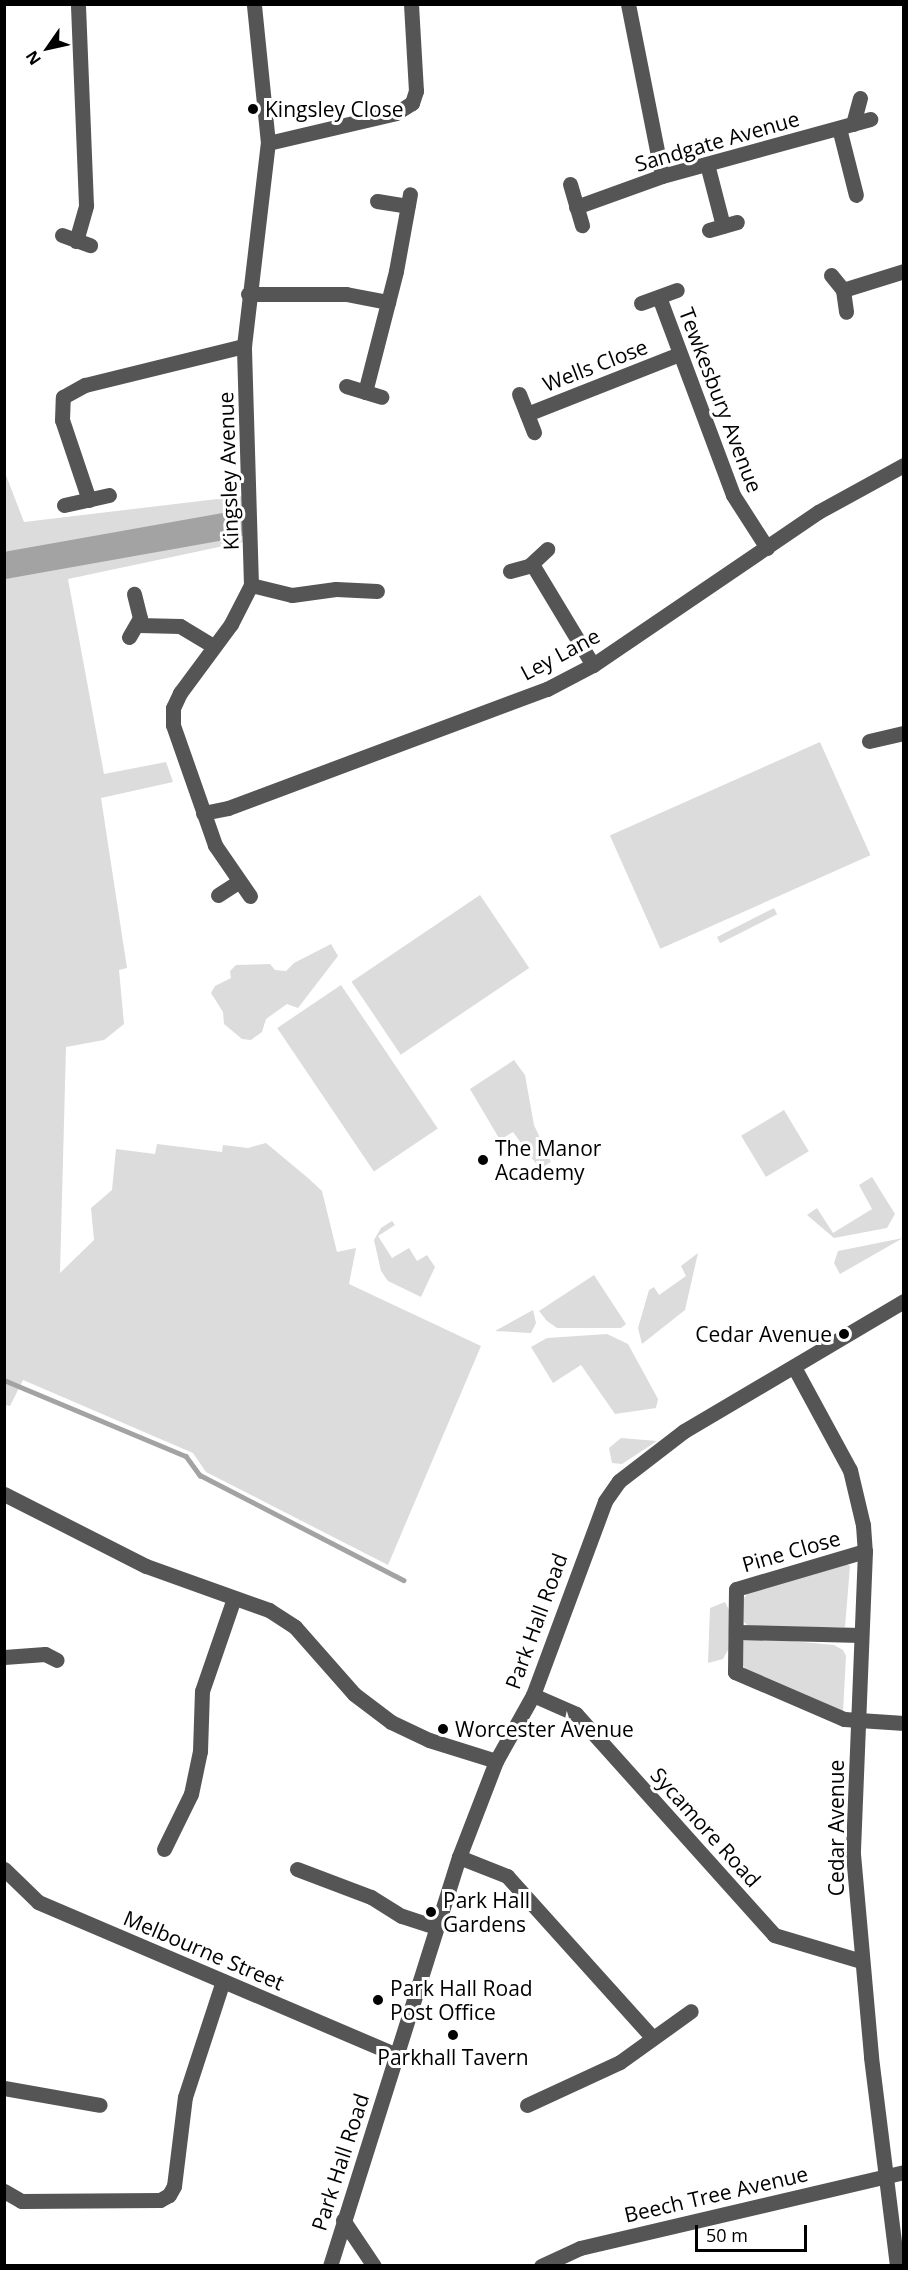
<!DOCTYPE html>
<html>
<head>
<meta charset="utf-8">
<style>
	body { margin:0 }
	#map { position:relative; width:908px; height:2270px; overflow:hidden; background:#fff; font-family:"Open Sans",sans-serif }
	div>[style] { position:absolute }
	.green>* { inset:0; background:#dcdcdc; transform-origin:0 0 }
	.stream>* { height:4.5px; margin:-2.25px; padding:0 2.25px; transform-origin:2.25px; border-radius:2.25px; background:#a3a3a3 }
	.river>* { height:27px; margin:-13.5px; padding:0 13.5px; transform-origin:13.5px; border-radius:13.5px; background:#a3a3a3 }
	.minor>* { height:15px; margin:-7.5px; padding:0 7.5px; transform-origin:7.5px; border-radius:7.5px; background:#555 }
	.dots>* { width:16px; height:16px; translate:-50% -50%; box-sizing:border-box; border:3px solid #fff; border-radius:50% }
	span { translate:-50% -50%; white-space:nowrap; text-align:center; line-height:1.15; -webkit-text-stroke:6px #fff; paint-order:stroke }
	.poi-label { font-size:21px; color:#000 }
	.left { translate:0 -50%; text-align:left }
	.right { translate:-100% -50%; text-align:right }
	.street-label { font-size:21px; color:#000 }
	.frame { position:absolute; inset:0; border:6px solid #000; pointer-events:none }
	.north { position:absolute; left:18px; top:18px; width:60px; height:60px; -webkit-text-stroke:4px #fff; paint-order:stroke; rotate:236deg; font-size:16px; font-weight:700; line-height:24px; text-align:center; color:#000 }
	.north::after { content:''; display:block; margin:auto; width:21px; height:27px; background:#000; clip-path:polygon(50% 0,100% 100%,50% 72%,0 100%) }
	.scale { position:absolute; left:695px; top:2225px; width:112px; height:27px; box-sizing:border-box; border:3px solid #000; border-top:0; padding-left:8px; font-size:18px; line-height:21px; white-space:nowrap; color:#000; -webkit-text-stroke:4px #fff; paint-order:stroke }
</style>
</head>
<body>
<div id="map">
	<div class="green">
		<i style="clip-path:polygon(4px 470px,24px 522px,251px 495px,252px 540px,68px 579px,104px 774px,166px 762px,173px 782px,101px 798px,127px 968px,119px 970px,124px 1024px,104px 1040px,66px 1047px,60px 1273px,94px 1240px,91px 1208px,112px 1190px,116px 1149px,155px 1154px,157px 1144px,222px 1152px,223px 1145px,248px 1148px,266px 1143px,308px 1178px,322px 1191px,337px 1252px,356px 1248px,349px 1284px,481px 1346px,388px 1565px,206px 1472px,193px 1453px,23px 1380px,10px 1406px,5px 1405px)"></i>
		<i style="left:820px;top:742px;width:124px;height:230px;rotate:66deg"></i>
		<i style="left:480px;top:895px;width:88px;height:155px;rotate:56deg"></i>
		<i style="left:774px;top:908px;width:7px;height:64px;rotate:63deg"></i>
		<i style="clip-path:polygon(331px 944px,338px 956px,298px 1008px,287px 1004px,266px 1019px,262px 1032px,251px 1040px,242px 1039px,224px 1024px,223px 1012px,211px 993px,215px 986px,231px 978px,230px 971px,236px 965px,270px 964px,275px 970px,286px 971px,294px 963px)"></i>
		<i style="left:341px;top:985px;width:173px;height:77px;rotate:56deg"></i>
		<i style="clip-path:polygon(514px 1060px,525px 1075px,534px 1125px,551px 1162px,540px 1169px,513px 1132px,500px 1140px,470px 1089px)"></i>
		<i style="left:784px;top:1110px;width:48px;height:50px;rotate:59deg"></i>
		<i style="clip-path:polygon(872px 1177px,895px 1214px,887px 1228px,834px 1238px,807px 1215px,817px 1208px,833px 1233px,872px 1209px,859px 1185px)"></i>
		<i style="clip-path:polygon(392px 1221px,395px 1225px,378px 1236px,392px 1258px,409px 1248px,417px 1261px,427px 1255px,435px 1267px,421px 1297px,388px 1281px,381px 1271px,374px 1240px,381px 1228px)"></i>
		<i style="clip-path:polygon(903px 1238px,840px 1274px,834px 1263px,838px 1251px)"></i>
		<i style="clip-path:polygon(698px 1253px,685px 1310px,642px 1344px,638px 1328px,649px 1290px,654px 1287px,659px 1295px,686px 1276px,681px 1266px)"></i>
		<i style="clip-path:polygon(594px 1275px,626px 1324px,621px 1328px,557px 1328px,547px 1321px,539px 1311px)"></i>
		<i style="clip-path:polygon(533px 1310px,536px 1323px,531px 1333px,495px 1331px)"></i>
		<i style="clip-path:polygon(607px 1334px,628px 1344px,658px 1399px,656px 1408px,615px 1414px,581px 1365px,553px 1383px,531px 1347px,547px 1338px)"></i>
		<i style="clip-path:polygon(621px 1438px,657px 1441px,622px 1464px,612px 1463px,609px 1448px)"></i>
		<i style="clip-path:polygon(846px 1563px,850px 1566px,845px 1627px,749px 1627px,744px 1622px,743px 1599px,748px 1593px)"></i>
		<i style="clip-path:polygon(725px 1602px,730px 1612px,728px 1650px,723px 1659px,708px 1663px,710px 1608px)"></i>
		<i style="clip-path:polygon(748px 1637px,834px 1645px,843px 1650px,846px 1656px,843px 1712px,747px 1671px,742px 1664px,743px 1641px)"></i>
	</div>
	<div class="stream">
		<i style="left:4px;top:1380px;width:197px;rotate:22.7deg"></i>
		<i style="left:186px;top:1456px;width:24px;rotate:54deg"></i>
		<i style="left:200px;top:1475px;width:229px;rotate:27.3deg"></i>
	</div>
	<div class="river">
		<i style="left:4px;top:565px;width:234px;rotate:-10.1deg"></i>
	</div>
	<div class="minor">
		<i style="left:628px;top:4px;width:175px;rotate:78.8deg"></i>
		<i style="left:853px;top:124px;width:27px;rotate:-75deg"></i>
		<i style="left:839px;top:128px;width:69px;rotate:75.8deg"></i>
		<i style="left:268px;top:143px;width:131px;rotate:-13.2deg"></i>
		<i style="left:396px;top:113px;width:19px;rotate:-32deg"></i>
		<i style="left:412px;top:103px;width:13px;rotate:-72deg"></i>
		<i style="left:416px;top:91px;width:87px;rotate:-93.3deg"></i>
		<i style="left:707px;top:164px;width:64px;rotate:75.5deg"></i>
		<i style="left:570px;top:184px;width:43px;rotate:73.7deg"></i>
		<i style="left:377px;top:201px;width:31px;rotate:9deg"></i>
		<i style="left:576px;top:207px;width:91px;rotate:-19.8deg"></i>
		<i style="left:662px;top:176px;width:216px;rotate:-15.3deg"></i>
		<i style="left:709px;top:230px;width:29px;rotate:-16deg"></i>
		<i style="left:62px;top:235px;width:30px;rotate:20deg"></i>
		<i style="left:76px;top:241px;width:37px;rotate:-74deg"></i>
		<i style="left:86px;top:205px;width:201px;rotate:-92.3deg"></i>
		<i style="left:831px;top:275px;width:19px;rotate:51deg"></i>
		<i style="left:843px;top:290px;width:22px;rotate:82deg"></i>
		<i style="left:843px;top:290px;width:64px;rotate:-17.3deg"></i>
		<i style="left:248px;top:294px;width:98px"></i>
		<i style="left:346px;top:294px;width:43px;rotate:10.8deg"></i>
		<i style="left:659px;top:297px;width:211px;rotate:69.5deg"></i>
		<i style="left:733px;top:495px;width:63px;rotate:57.3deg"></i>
		<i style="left:641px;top:303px;width:38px;rotate:-20deg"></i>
		<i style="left:346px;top:386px;width:37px;rotate:17deg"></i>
		<i style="left:365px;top:392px;width:125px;rotate:-75.6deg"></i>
		<i style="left:396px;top:271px;width:78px;rotate:-79.7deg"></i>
		<i style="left:519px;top:394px;width:41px;rotate:68.5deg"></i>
		<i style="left:527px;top:414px;width:163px;rotate:-21.5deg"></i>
		<i style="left:89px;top:500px;width:84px;rotate:-108.6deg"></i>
		<i style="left:62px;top:420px;width:23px;rotate:-88deg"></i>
		<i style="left:63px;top:397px;width:25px;rotate:-29deg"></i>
		<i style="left:85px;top:385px;width:164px;rotate:-13.8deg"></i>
		<i style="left:64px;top:505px;width:46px;rotate:-12.5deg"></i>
		<i style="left:532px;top:564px;width:118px;rotate:58.9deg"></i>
		<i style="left:510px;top:571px;width:20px;rotate:-15deg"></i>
		<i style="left:529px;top:566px;width:25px;rotate:-43deg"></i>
		<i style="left:251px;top:585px;width:42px;rotate:13.7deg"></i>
		<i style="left:292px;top:595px;width:44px;rotate:-7.8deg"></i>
		<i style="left:336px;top:589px;width:41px;rotate:2.8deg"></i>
		<i style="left:139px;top:625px;width:41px;rotate:1.4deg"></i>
		<i style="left:180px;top:626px;width:39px;rotate:31deg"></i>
		<i style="left:129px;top:637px;width:22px;rotate:-60deg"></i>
		<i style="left:140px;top:618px;width:25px;rotate:-104deg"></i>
		<i style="left:869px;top:741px;width:36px;rotate:-13deg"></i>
		<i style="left:203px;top:813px;width:25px;rotate:-11deg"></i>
		<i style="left:228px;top:808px;width:340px;rotate:-20.5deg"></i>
		<i style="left:547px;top:689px;width:52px;rotate:-27.6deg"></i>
		<i style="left:593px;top:665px;width:272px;rotate:-34.2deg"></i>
		<i style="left:818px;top:512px;width:98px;rotate:-28.7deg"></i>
		<i style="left:218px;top:895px;width:24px;rotate:-33deg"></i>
		<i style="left:250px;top:896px;width:62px;rotate:-124.5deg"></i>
		<i style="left:215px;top:845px;width:127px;rotate:-109.3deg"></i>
		<i style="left:173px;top:725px;width:17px;rotate:-90deg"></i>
		<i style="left:173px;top:708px;width:17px;rotate:-65deg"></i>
		<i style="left:180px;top:693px;width:86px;rotate:-53.5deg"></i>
		<i style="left:231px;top:624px;width:44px;rotate:-62.9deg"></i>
		<i style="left:251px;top:585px;width:239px;rotate:-91.7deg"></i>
		<i style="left:244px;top:346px;width:204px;rotate:-83.3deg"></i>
		<i style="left:268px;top:143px;width:140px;rotate:-95.8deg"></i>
		<i style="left:794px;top:1367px;width:117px;rotate:61.5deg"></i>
		<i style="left:850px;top:1470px;width:57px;rotate:76.7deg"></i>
		<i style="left:863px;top:1525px;width:26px;rotate:86deg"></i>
		<i style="left:865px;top:1551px;width:303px;rotate:92.3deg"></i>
		<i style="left:853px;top:1854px;width:204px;rotate:84.9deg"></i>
		<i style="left:871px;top:2057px;width:211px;rotate:82.9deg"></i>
		<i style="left:4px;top:1494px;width:159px;rotate:26.9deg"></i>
		<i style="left:146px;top:1566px;width:131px;rotate:19.7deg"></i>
		<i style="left:269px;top:1610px;width:31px;rotate:33deg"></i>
		<i style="left:295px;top:1627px;width:89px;rotate:48.6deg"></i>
		<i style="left:354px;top:1694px;width:46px;rotate:37.1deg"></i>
		<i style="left:391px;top:1722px;width:42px;rotate:25.3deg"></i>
		<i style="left:429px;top:1740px;width:70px;rotate:17.4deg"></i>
		<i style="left:865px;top:1551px;width:134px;rotate:163.6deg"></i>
		<i style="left:736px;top:1589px;width:83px;rotate:90.7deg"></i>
		<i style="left:735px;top:1672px;width:119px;rotate:23.3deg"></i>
		<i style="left:844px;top:1719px;width:60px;rotate:3.8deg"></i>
		<i style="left:738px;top:1632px;width:123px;rotate:1.4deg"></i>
		<i style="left:4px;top:1657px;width:41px;rotate:-4.2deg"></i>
		<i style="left:45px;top:1654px;width:13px;rotate:27deg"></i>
		<i style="left:533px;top:1695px;width:47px;rotate:23.8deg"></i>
		<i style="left:576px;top:1714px;width:297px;rotate:48.1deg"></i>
		<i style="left:774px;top:1935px;width:91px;rotate:16.6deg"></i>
		<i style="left:164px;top:1849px;width:61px;rotate:-63.9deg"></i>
		<i style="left:191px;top:1794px;width:44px;rotate:-78.2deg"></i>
		<i style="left:200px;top:1751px;width:60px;rotate:-88.1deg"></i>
		<i style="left:202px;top:1691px;width:98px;rotate:-71deg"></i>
		<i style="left:459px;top:1857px;width:52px;rotate:21.6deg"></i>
		<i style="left:507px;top:1876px;width:218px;rotate:48deg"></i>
		<i style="left:4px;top:1869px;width:47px;rotate:44.1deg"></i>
		<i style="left:38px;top:1902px;width:389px;rotate:23.1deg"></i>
		<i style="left:297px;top:1869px;width:79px;rotate:20.7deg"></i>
		<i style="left:371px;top:1897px;width:36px;rotate:32deg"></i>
		<i style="left:402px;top:1916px;width:35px;rotate:18deg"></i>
		<i style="left:4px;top:2088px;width:97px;rotate:10deg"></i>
		<i style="left:527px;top:2105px;width:102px;rotate:-24.8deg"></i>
		<i style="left:620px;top:2062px;width:87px;rotate:-35.7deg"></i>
		<i style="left:4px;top:2191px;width:20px;rotate:30deg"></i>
		<i style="left:21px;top:2201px;width:139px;rotate:-0.4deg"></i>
		<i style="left:160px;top:2200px;width:10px;rotate:-29deg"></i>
		<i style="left:169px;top:2195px;width:10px;rotate:-61deg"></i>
		<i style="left:174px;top:2186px;width:90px;rotate:-83deg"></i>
		<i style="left:185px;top:2097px;width:122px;rotate:-71.9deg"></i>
		<i style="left:343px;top:2220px;width:55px;rotate:56deg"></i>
		<i style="left:330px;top:2266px;width:429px;rotate:-72.5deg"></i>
		<i style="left:459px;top:1857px;width:103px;rotate:-68.9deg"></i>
		<i style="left:496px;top:1761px;width:76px;rotate:-60.7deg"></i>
		<i style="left:533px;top:1695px;width:207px;rotate:-69.6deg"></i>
		<i style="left:605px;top:1501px;width:24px;rotate:-55deg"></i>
		<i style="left:619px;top:1481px;width:82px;rotate:-37.6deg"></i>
		<i style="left:684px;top:1431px;width:256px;rotate:-30.6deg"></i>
		<i style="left:541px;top:2266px;width:43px;rotate:-24.8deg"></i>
		<i style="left:580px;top:2248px;width:333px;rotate:-13.2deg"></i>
	</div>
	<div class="dots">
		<i style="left:253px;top:109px;background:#000"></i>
		<i style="left:483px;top:1160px;background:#000"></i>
		<i style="left:844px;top:1334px;background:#000"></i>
		<i style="left:443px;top:1729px;background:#000"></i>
		<i style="left:431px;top:1912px;background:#000"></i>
		<i style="left:378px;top:2000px;background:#000"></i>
		<i style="left:453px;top:2035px;background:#000"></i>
	</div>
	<div class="poi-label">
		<span class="left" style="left:265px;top:109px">Kingsley Close</span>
		<span class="left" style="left:495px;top:1160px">The Manor<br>Academy</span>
		<span class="right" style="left:832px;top:1334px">Cedar Avenue</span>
		<span class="left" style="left:455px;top:1729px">Worcester Avenue</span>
		<span class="left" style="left:443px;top:1912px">Park Hall<br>Gardens</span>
		<span class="left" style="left:390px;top:2000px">Park Hall Road<br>Post Office</span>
		<span style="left:453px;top:2057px">Parkhall Tavern</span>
	</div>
	<div class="street-label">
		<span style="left:717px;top:141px;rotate:-16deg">Sandgate Avenue</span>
		<span style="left:595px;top:365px;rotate:-21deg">Wells Close</span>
		<span style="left:721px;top:400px;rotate:69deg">Tewkesbury Avenue</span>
		<span style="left:228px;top:471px;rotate:-92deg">Kingsley Avenue</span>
		<span style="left:560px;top:654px;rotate:-28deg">Ley Lane</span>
		<span style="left:791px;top:1551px;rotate:-16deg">Pine Close</span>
		<span style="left:536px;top:1621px;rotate:-70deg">Park Hall Road</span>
		<span style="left:706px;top:1827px;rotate:48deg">Sycamore Road</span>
		<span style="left:836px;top:1828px;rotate:-90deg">Cedar Avenue</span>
		<span style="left:204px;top:1950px;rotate:23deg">Melbourne Street</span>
		<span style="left:340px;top:2162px;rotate:-72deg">Park Hall Road</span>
		<span style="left:716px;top:2194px;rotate:-13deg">Beech Tree Avenue</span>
	</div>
	<div class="frame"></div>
	<div class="north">N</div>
	<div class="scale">50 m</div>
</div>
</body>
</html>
